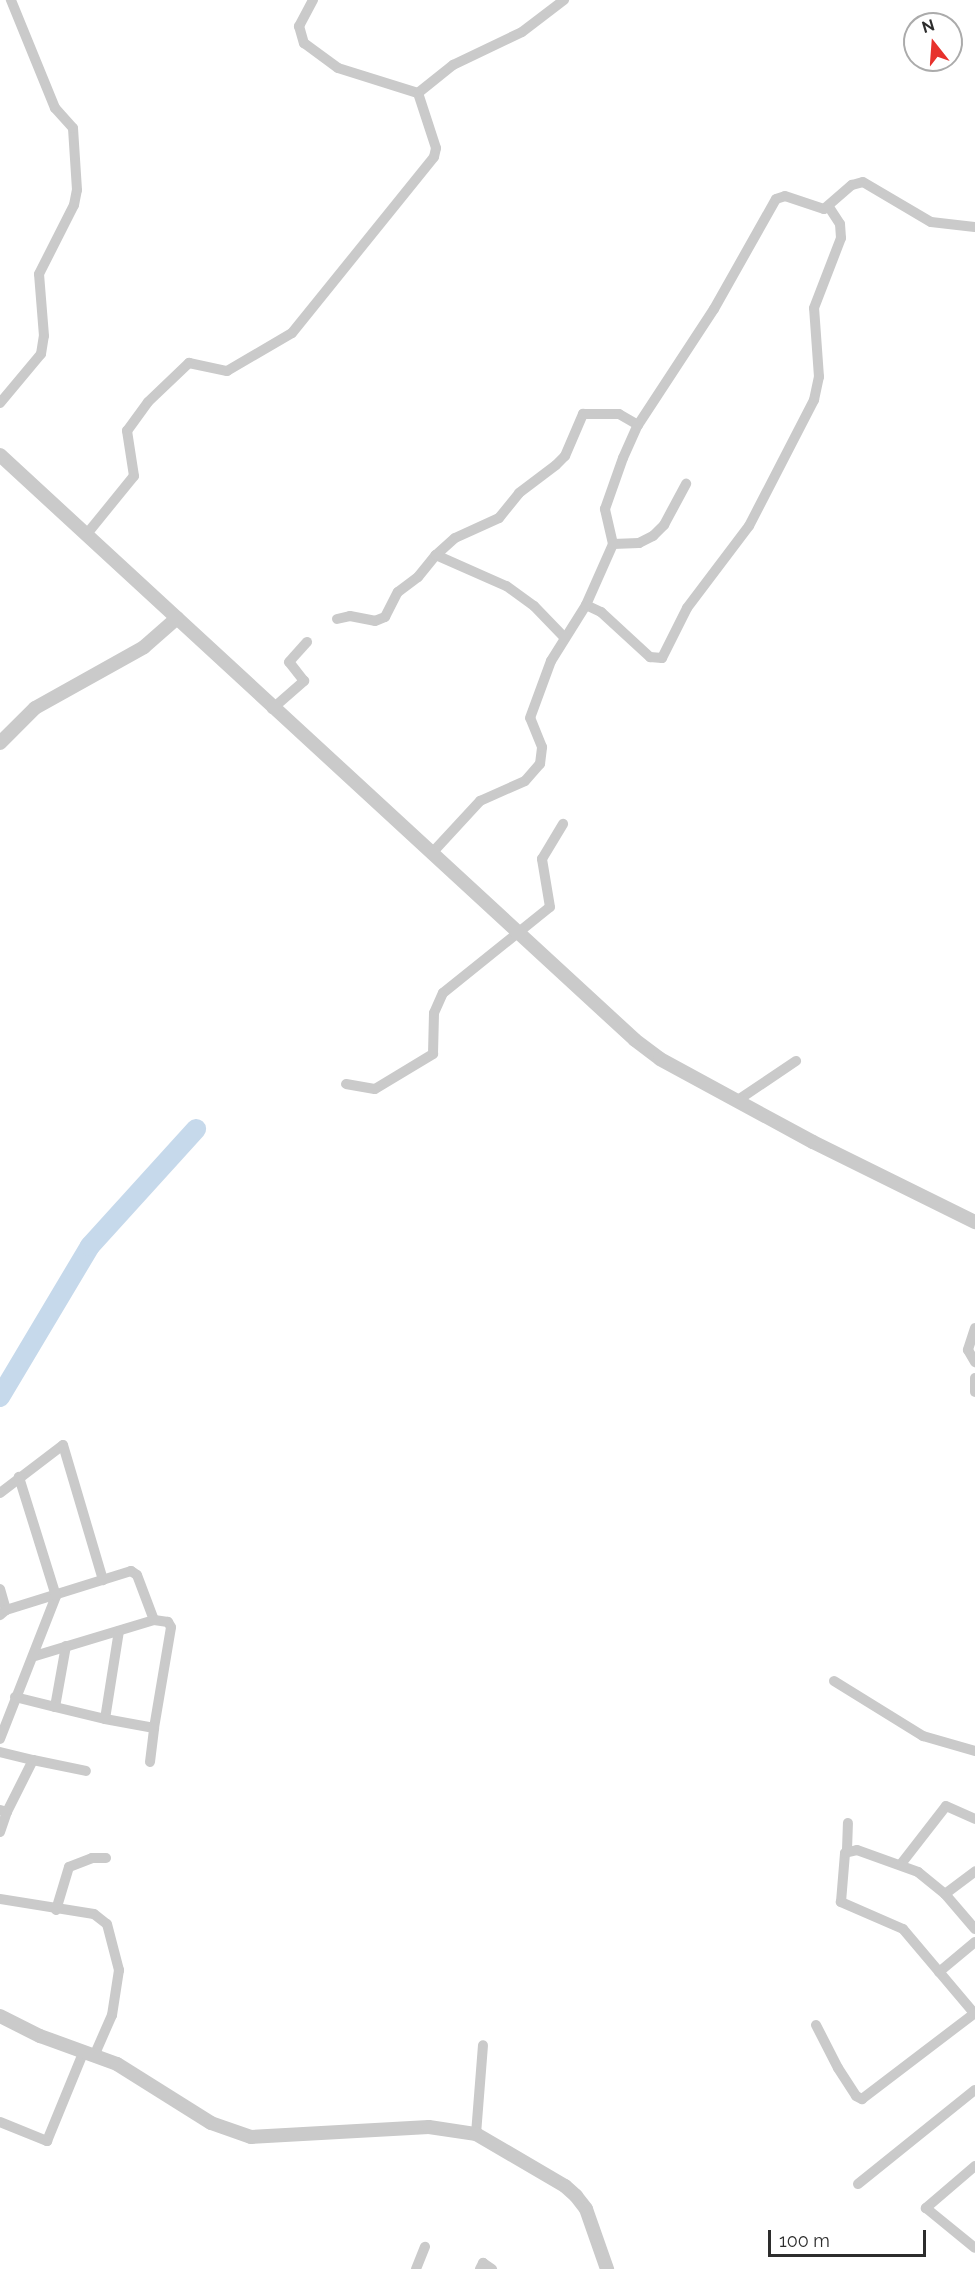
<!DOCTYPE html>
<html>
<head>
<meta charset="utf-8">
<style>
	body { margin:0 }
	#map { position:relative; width:975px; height:2269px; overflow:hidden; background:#fff; font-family:Raleway,sans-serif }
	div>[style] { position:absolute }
	.river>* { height:20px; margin:-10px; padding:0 10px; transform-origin:10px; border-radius:10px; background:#c6d9eb }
	.minor>* { height:10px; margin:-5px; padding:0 5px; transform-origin:5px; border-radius:5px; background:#cacaca }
	.tertiary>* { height:14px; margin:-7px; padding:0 7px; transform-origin:7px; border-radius:7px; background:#cacaca }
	span { translate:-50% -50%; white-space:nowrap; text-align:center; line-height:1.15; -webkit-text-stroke:6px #fff; paint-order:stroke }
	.north { position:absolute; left:903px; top:12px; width:60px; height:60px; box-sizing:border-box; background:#fff; border:2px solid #ababab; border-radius:50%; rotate:343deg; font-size:16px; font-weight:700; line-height:24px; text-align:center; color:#2d2d2d }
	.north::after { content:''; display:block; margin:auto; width:21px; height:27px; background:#e7312c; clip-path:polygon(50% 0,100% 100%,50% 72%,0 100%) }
	.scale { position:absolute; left:768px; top:2230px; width:158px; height:27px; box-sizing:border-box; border:3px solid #2d2d2d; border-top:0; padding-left:8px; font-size:18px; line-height:21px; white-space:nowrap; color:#2d2d2d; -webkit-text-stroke:4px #fff; paint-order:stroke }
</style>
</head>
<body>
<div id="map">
	<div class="river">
		<i style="left:0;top:1397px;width:176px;rotate:-59.2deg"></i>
		<i style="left:90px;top:1246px;width:158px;rotate:-47.8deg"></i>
	</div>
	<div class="minor">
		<i style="left:313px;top:0;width:30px;rotate:118deg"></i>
		<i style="left:299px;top:26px;width:18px;rotate:74deg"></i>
		<i style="left:304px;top:43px;width:42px;rotate:36.3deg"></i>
		<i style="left:338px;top:68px;width:84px;rotate:17.4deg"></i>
		<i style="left:418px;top:93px;width:45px;rotate:-38.7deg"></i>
		<i style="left:453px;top:65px;width:76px;rotate:-25.6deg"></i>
		<i style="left:522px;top:32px;width:53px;rotate:-37.3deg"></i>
		<i style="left:0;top:403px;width:64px;rotate:-50.1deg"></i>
		<i style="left:41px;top:354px;width:18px;rotate:-81deg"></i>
		<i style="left:44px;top:336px;width:62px;rotate:-94.6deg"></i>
		<i style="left:39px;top:274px;width:77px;rotate:-63.1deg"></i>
		<i style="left:74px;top:205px;width:15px;rotate:-79deg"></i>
		<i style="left:77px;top:190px;width:62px;rotate:-93.7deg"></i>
		<i style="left:73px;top:128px;width:27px;rotate:-132deg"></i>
		<i style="left:55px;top:108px;width:117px;rotate:-112.2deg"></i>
		<i style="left:86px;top:535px;width:76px;rotate:-50.9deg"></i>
		<i style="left:134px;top:476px;width:46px;rotate:-98.8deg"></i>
		<i style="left:127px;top:431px;width:36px;rotate:-54deg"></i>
		<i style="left:148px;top:402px;width:57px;rotate:-43.6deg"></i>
		<i style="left:189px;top:363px;width:39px;rotate:12deg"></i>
		<i style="left:227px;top:371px;width:75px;rotate:-30.3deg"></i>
		<i style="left:292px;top:333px;width:226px;rotate:-51.1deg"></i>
		<i style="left:434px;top:157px;width:9px;rotate:-77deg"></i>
		<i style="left:436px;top:148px;width:58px;rotate:-108.1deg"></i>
		<i style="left:613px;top:544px;width:26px;rotate:-2deg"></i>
		<i style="left:639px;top:543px;width:16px;rotate:-27deg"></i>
		<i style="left:653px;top:536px;width:16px;rotate:-45deg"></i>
		<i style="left:664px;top:525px;width:47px;rotate:-61.8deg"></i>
		<i style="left:586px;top:605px;width:17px;rotate:25deg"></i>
		<i style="left:601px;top:612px;width:67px;rotate:42.6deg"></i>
		<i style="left:650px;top:657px;width:12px;rotate:5deg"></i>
		<i style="left:662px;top:658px;width:56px;rotate:-63.4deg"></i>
		<i style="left:687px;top:608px;width:103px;rotate:-52.9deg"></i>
		<i style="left:749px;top:526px;width:142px;rotate:-62.7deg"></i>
		<i style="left:814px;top:400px;width:24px;rotate:-78deg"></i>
		<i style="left:819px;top:377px;width:69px;rotate:-94.1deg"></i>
		<i style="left:814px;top:308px;width:75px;rotate:-68.9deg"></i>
		<i style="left:841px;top:238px;width:14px;rotate:-94deg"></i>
		<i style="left:840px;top:224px;width:20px;rotate:-123deg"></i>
		<i style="left:337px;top:619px;width:13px;rotate:-13deg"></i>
		<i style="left:350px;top:616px;width:25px;rotate:11deg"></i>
		<i style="left:375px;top:621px;width:11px;rotate:-22deg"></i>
		<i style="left:385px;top:617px;width:28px;rotate:-63deg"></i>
		<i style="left:398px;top:592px;width:25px;rotate:-37deg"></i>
		<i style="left:418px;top:577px;width:28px;rotate:-51deg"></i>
		<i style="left:563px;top:636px;width:42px;rotate:-134deg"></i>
		<i style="left:534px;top:606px;width:34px;rotate:-144deg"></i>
		<i style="left:506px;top:586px;width:77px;rotate:-156.1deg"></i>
		<i style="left:436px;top:555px;width:25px;rotate:-42deg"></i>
		<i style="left:455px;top:538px;width:48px;rotate:-24.4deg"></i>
		<i style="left:499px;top:518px;width:32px;rotate:-51deg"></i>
		<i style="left:519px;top:493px;width:46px;rotate:-37.1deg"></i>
		<i style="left:556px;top:465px;width:13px;rotate:-45deg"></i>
		<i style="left:565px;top:456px;width:46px;rotate:-66.8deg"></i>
		<i style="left:583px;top:414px;width:36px"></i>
		<i style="left:619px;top:414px;width:22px;rotate:30deg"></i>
		<i style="left:272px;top:709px;width:43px;rotate:-41.2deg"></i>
		<i style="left:304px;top:681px;width:24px;rotate:-128deg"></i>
		<i style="left:289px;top:662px;width:27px;rotate:-48deg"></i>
		<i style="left:432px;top:853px;width:71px;rotate:-47.3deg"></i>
		<i style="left:480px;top:801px;width:49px;rotate:-24deg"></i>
		<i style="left:525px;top:781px;width:23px;rotate:-49deg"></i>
		<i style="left:540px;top:764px;width:17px;rotate:-83deg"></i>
		<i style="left:542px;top:747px;width:31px;rotate:-112deg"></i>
		<i style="left:530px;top:718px;width:61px;rotate:-69.8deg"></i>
		<i style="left:551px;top:661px;width:66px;rotate:-58deg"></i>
		<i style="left:586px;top:605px;width:67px;rotate:-66.1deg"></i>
		<i style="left:613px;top:544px;width:36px;rotate:-103deg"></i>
		<i style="left:605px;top:509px;width:54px;rotate:-70.6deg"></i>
		<i style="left:623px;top:458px;width:36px;rotate:-66deg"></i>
		<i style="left:638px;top:425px;width:139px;rotate:-56.8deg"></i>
		<i style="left:714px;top:309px;width:126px;rotate:-60.6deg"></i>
		<i style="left:776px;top:199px;width:9px;rotate:-18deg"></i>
		<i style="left:785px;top:196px;width:41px;rotate:18.4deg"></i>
		<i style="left:824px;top:209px;width:37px;rotate:-41deg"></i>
		<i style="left:852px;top:185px;width:11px;rotate:-15deg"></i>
		<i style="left:863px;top:182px;width:79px;rotate:30.5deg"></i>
		<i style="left:931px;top:222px;width:44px;rotate:6.5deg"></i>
		<i style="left:346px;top:1084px;width:29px;rotate:10deg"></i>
		<i style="left:375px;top:1089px;width:68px;rotate:-31.1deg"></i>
		<i style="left:433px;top:1054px;width:41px;rotate:-88.6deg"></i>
		<i style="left:434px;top:1013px;width:22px;rotate:-66deg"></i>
		<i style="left:443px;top:993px;width:137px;rotate:-38.8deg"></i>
		<i style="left:550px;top:907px;width:49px;rotate:-99.5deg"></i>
		<i style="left:542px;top:859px;width:41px;rotate:-59deg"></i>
		<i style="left:738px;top:1100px;width:70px;rotate:-33.9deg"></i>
		<i style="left:975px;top:1328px;width:23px;rotate:108deg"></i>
		<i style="left:968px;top:1350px;width:14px;rotate:60deg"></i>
		<i style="left:975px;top:1378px;width:14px;rotate:90deg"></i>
		<i style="left:0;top:1493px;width:79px;rotate:-37.3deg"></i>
		<i style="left:63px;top:1445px;width:141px;rotate:73.5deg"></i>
		<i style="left:0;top:1589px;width:22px;rotate:74deg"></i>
		<i style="left:6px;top:1610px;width:8px;rotate:140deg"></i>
		<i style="left:6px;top:1610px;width:131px;rotate:-17.3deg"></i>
		<i style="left:131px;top:1571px;width:7px;rotate:34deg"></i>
		<i style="left:137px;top:1575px;width:48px;rotate:69.3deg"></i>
		<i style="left:154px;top:1620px;width:124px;rotate:163.2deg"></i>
		<i style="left:834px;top:1681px;width:105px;rotate:31.7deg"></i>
		<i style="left:923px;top:1736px;width:54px;rotate:16.1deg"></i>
		<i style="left:15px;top:1697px;width:41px;rotate:14deg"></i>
		<i style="left:55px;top:1707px;width:62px;rotate:-79.8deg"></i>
		<i style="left:55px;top:1707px;width:51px;rotate:13.5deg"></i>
		<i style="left:105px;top:1719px;width:89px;rotate:-81deg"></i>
		<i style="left:105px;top:1719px;width:50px;rotate:10.4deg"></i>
		<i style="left:154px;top:1728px;width:102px;rotate:-80.4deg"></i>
		<i style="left:171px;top:1627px;width:6px;rotate:-121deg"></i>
		<i style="left:168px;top:1622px;width:14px;rotate:-172deg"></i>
		<i style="left:0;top:1739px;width:154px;rotate:-68.6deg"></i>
		<i style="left:56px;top:1596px;width:125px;rotate:-107.3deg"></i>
		<i style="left:0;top:1752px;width:34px;rotate:14deg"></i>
		<i style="left:33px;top:1760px;width:58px;rotate:116.6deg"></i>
		<i style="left:7px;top:1812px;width:7px;rotate:-164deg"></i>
		<i style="left:33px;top:1760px;width:54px;rotate:11.7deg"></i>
		<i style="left:150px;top:1762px;width:34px;rotate:-83deg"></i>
		<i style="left:0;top:1832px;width:21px;rotate:-71deg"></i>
		<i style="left:847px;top:1850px;width:27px;rotate:-88deg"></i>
		<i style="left:901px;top:1864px;width:73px;rotate:-52.2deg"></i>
		<i style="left:946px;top:1806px;width:32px;rotate:24deg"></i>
		<i style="left:945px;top:1894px;width:38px;rotate:-37deg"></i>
		<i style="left:0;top:1899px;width:95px;rotate:9.1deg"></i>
		<i style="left:94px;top:1914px;width:16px;rotate:38deg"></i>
		<i style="left:107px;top:1924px;width:48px;rotate:75.4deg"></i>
		<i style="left:119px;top:1970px;width:46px;rotate:98.8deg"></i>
		<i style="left:112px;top:2015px;width:45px;rotate:113.7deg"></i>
		<i style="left:56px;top:1910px;width:45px;rotate:-73.2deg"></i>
		<i style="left:69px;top:1867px;width:25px;rotate:-21deg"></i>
		<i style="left:92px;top:1858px;width:14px"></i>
		<i style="left:939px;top:1972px;width:47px;rotate:-39.8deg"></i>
		<i style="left:974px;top:2013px;width:110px;rotate:-130.2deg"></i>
		<i style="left:903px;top:1929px;width:68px;rotate:-156.5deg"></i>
		<i style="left:841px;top:1902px;width:49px;rotate:-85.3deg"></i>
		<i style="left:845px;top:1853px;width:12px;rotate:-14deg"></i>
		<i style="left:857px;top:1850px;width:65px;rotate:19.8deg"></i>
		<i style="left:918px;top:1872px;width:35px;rotate:39deg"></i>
		<i style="left:945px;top:1894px;width:46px;rotate:49.4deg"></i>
		<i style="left:816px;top:2025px;width:48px;rotate:62.9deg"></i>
		<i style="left:838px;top:2068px;width:33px;rotate:57deg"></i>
		<i style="left:856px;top:2096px;width:7px;rotate:27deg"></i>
		<i style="left:862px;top:2099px;width:142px;rotate:-37.3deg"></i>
		<i style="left:0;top:2122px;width:51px;rotate:22deg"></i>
		<i style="left:47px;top:2141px;width:97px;rotate:-67.7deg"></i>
		<i style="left:476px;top:2134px;width:89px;rotate:-85.5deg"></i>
		<i style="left:975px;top:2166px;width:65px;rotate:139.4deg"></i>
		<i style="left:926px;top:2208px;width:63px;rotate:39.2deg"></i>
		<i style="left:858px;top:2184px;width:150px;rotate:-38.8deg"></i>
		<i style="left:416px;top:2269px;width:24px;rotate:-68deg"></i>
		<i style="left:480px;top:2269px;width:7px;rotate:-63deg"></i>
		<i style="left:483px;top:2263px;width:11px;rotate:34deg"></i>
	</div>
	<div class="tertiary">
		<i style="left:0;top:455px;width:863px;rotate:42.65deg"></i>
		<i style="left:635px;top:1040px;width:31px;rotate:37deg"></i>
		<i style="left:660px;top:1059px;width:174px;rotate:28.5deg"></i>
		<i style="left:813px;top:1142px;width:181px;rotate:26.3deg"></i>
		<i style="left:0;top:743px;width:49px;rotate:-45deg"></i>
		<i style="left:35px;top:708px;width:125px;rotate:-29.2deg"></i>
		<i style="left:144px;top:647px;width:44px;rotate:-41.3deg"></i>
		<i style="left:0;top:2016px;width:45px;rotate:26.6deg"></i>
		<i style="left:40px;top:2036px;width:82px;rotate:20deg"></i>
		<i style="left:117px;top:2064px;width:111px;rotate:32.1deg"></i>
		<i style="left:211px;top:2123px;width:42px;rotate:19.3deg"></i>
		<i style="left:251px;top:2137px;width:178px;rotate:-3.2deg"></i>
		<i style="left:429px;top:2127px;width:48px;rotate:8.5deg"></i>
		<i style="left:476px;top:2134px;width:103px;rotate:30.3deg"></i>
		<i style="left:565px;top:2186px;width:15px;rotate:42deg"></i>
		<i style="left:576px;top:2196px;width:16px;rotate:52deg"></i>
		<i style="left:586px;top:2209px;width:64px;rotate:70.7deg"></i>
	</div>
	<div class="north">N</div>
	<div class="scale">100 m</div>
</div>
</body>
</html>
